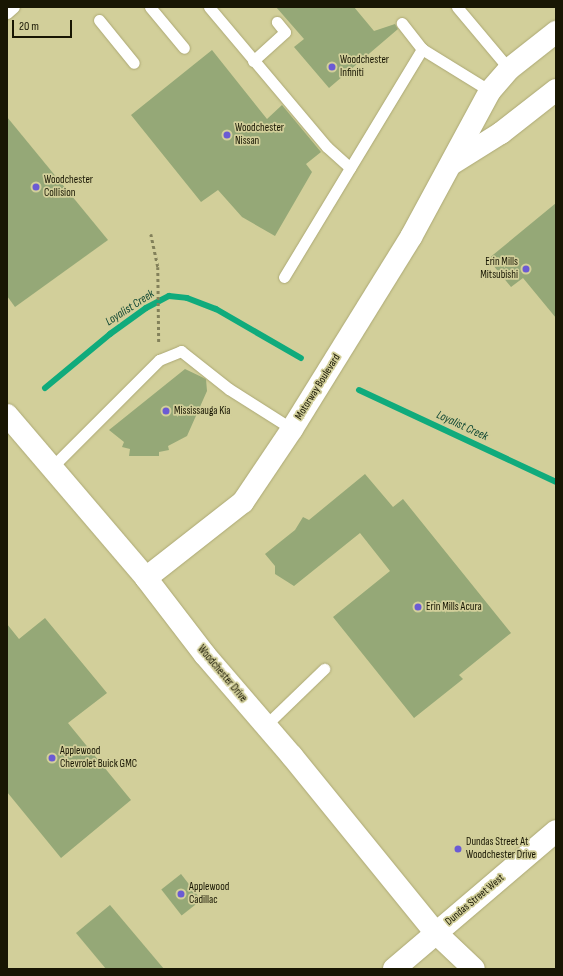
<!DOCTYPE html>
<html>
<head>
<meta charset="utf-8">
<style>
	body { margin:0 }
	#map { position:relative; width:563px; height:976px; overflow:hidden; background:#d2cf9a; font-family:"Sofia Sans Condensed",sans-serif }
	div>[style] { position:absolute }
	.stream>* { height:6px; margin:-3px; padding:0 3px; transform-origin:3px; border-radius:3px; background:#10ab7c }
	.building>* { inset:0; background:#95a877; transform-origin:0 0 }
	.path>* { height:2.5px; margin-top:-1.25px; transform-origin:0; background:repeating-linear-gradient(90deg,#83815a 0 3px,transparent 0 6px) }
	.roads { filter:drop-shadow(0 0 1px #aca874) drop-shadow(0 0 1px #aca874) }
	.lane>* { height:11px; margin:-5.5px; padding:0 5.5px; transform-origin:5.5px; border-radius:5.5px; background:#fff }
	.street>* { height:22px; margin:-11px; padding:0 11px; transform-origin:11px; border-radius:11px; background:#fff }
	.secondary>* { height:22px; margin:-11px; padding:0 11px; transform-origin:11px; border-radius:11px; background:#fff }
	.primary>* { height:22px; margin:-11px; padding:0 11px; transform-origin:11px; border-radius:11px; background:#fff }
	.dots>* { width:11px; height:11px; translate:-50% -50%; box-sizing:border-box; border:2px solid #d2cf9a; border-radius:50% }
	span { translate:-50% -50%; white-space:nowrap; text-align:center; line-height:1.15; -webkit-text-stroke:3.5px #d2cf9a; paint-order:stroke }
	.poi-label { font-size:11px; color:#181603 }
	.left { translate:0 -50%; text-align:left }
	.right { translate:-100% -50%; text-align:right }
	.street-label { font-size:11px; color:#181603 }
	.water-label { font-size:12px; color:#104733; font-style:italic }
	.frame { position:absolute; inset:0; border:8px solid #181603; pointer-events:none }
	.scale { position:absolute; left:12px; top:20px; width:60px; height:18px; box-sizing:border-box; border:2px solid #181603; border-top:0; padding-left:5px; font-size:12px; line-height:14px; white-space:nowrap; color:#181603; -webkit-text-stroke:3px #d2cf9a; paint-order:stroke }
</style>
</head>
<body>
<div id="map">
	<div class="stream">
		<i style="left:45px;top:388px;width:85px;rotate:-39.7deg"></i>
		<i style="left:110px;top:334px;width:44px;rotate:-35.8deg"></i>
		<i style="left:146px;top:308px;width:26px;rotate:-28deg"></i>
		<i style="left:169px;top:296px;width:18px;rotate:6deg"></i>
		<i style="left:187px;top:298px;width:31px;rotate:21deg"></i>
		<i style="left:216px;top:309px;width:98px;rotate:30deg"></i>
		<i style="left:359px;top:390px;width:217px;rotate:25deg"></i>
	</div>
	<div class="building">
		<i style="clip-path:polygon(276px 7px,354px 7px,374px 31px,395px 24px,398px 29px,329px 88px,294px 47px,304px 39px)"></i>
		<i style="clip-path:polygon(212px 50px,267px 119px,282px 105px,321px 152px,306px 164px,312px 172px,275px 236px,242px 217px,218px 190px,201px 202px,131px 115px)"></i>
		<i style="clip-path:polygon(7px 117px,108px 240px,15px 307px,7px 296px)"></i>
		<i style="clip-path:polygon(556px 203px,556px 318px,523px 278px,511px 287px,488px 259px)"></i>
		<i style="clip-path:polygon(185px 369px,206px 379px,207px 391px,187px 436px,168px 446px,169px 450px,159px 452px,159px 456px,129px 456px,130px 449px,122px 447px,124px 442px,109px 430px)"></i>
		<i style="clip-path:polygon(365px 474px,393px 507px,403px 499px,511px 633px,459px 675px,463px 679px,414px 718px,333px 617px,390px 571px,360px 533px,294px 586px,275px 574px,275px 566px,265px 554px,295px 530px,303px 517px,309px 520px)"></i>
		<i style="clip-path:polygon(45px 618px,107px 693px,68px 723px,131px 800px,61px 858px,7px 792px,7px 624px,19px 639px)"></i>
		<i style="left:181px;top:874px;width:33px;height:25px;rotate:52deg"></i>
		<i style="clip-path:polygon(110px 905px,164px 969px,106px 969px,76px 933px)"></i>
	</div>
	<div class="path">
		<i style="left:151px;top:234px;width:34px;rotate:78deg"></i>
		<i style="left:158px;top:267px;width:77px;rotate:89.3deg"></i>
	</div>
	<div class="roads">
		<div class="lane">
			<i style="left:150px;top:7px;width:53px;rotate:50.3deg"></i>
			<i style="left:209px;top:7px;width:183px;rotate:49.9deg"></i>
			<i style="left:327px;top:147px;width:31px;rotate:42deg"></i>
			<i style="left:457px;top:7px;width:81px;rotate:50deg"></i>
			<i style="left:7px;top:13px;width:9px;rotate:-41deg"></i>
			<i style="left:99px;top:20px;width:55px;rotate:50.9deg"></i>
			<i style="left:422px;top:49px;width:80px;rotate:31.7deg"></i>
			<i style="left:253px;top:61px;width:43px;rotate:-42.2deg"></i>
			<i style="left:285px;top:32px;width:13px;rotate:-129deg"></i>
			<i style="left:284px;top:277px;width:267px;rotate:-58.8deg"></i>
			<i style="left:422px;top:49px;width:33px;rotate:-128deg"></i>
			<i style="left:51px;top:468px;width:153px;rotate:-45deg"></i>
			<i style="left:159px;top:360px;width:24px;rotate:-22deg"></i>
			<i style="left:181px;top:351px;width:61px;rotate:38.4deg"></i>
			<i style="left:229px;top:389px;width:75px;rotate:32.4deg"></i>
			<i style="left:266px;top:725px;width:81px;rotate:-44deg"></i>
		</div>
		<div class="street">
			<i style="left:453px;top:163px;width:57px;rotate:-32deg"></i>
			<i style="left:501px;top:133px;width:70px;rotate:-38deg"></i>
			<i style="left:7px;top:415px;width:214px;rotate:49.5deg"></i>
			<i style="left:146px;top:578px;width:97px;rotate:52.5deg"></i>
			<i style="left:205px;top:655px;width:133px;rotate:49.3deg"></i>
			<i style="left:292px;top:756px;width:228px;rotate:50.9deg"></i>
			<i style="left:146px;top:578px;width:123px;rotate:-38.1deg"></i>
			<i style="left:243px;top:502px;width:88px;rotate:-56.1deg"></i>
			<i style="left:292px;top:429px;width:226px;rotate:-58.2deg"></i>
			<i style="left:411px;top:237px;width:166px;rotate:-61.6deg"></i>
			<i style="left:490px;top:91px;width:29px;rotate:-49deg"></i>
			<i style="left:509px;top:69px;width:60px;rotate:-38.2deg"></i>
		</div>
		<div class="secondary">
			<i style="left:436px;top:933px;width:52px;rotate:43.5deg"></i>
		</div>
		<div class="primary">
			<i style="left:394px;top:969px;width:213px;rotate:-40.4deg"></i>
		</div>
	</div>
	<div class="dots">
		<i style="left:332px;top:67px;background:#6b5bd4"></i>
		<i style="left:227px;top:135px;background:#6b5bd4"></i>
		<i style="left:36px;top:187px;background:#6b5bd4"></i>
		<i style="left:526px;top:269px;background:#6b5bd4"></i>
		<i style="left:166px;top:411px;background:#6b5bd4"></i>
		<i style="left:418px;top:607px;background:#6b5bd4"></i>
		<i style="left:52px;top:758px;background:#6b5bd4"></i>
		<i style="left:458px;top:849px;background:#6b5bd4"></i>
		<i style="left:181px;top:894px;background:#6b5bd4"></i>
	</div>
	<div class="poi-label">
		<span class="left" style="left:340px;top:67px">Woodchester<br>Infiniti</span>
		<span class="left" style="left:235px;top:135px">Woodchester<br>Nissan</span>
		<span class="left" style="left:44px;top:187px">Woodchester<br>Collision</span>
		<span class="right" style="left:518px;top:269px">Erin Mills<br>Mitsubishi</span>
		<span class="left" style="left:174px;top:411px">Mississauga Kia</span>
		<span class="left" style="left:426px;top:607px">Erin Mills Acura</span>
		<span class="left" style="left:60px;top:758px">Applewood<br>Chevrolet Buick GMC</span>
		<span class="left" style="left:466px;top:849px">Dundas Street At<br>Woodchester Drive</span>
		<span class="left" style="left:189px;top:894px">Applewood<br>Cadillac</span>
	</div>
	<div class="street-label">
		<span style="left:318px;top:387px;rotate:-58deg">Motorway Boulevard</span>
		<span style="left:222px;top:674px;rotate:50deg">Woodchester Drive</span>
		<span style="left:475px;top:900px;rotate:-40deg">Dundas Street West</span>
	</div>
	<div class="water-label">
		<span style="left:130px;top:308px;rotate:-33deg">Loyalist Creek</span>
		<span style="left:462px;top:426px;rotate:25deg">Loyalist Creek</span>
	</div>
	<div class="frame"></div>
	<div class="scale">20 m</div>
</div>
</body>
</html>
